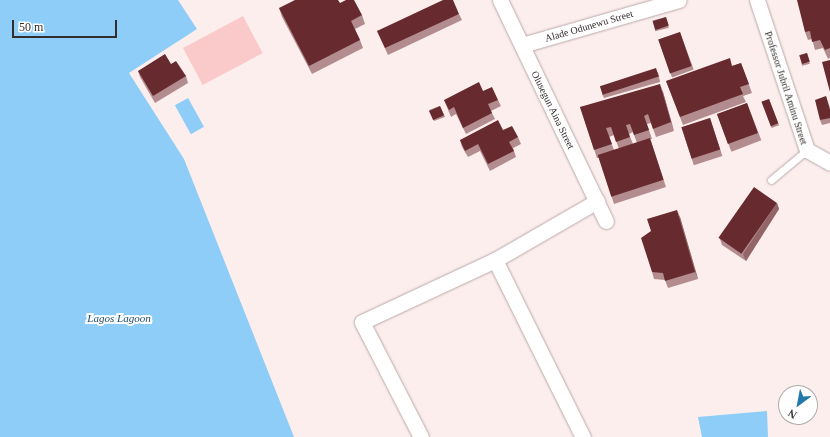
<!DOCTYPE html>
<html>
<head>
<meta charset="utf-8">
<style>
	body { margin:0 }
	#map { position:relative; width:830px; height:437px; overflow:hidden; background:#fdeeee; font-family:Georgia,serif }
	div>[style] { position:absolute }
	.green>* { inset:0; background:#facaca; transform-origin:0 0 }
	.water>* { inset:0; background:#8dcdf7; transform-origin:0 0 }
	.roads { filter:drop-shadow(0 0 1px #baa9a9) drop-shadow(0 0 1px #baa9a9) }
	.lane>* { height:7px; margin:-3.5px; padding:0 3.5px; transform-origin:3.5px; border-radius:3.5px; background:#fff }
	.street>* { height:15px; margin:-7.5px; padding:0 7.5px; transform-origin:7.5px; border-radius:7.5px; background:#fff }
	.wall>* { inset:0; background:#b28c8e; transform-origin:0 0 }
	.shaded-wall>* { inset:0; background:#946568 }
	.building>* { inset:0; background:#672a2f; transform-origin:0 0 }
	span { translate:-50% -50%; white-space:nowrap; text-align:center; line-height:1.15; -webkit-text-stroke:4px #fff; paint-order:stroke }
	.street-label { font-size:10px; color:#342d2d }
	.water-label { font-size:11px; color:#1b4b67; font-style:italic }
	.north { position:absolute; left:778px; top:385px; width:40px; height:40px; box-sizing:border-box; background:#fff; border:1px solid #aeabab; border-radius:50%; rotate:212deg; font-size:11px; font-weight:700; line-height:16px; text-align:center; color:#342d2d }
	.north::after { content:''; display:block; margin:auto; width:14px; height:18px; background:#2278a7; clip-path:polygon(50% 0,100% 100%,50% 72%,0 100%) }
	.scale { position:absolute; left:12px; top:20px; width:105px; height:18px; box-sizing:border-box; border:2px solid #342d2d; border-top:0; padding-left:5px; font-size:12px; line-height:14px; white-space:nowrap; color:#342d2d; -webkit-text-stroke:3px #fff; paint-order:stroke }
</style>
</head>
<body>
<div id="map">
	<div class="green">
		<i style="left:243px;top:16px;width:42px;height:68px;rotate:62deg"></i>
	</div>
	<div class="water">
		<i style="clip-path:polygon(0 0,178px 0,197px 29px,129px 73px,184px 159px,294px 437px,0 437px)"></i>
		<i style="left:188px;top:98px;width:33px;height:15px;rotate:61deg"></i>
		<i style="clip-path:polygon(767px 411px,768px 437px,702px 437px,698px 417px)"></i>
	</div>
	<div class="roads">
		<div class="lane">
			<i style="left:771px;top:180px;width:47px;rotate:-39.8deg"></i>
		</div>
		<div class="street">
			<i style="left:500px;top:0;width:245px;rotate:64.4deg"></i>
			<i style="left:757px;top:0;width:158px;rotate:71.6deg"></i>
			<i style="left:807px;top:150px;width:26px;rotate:29deg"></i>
			<i style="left:522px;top:45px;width:163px;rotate:-16deg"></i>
			<i style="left:495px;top:260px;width:198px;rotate:63.6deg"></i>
			<i style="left:421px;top:437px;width:129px;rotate:-117.2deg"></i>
			<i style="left:362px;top:322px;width:147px;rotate:-25deg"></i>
			<i style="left:495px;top:260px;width:118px;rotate:-30deg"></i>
		</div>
	</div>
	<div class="wall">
		<i style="clip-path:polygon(830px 0,830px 58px,828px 59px,823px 48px,815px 50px,812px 39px,808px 40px,805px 32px)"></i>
		<i style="clip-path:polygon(340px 3px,362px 15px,365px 24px,355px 29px,360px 40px,363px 48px,312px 74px,282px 17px,279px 8px)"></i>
		<i style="clip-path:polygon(459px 14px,462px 20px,388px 55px,377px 31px)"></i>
		<i style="left:666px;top:17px;width:11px;height:14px;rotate:75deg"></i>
		<i style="left:680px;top:32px;width:40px;height:23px;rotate:70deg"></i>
		<i style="left:807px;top:53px;width:11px;height:8px;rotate:75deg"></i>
		<i style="clip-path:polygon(741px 63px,752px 93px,743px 96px,746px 102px,683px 125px,666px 81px,732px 66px)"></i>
		<i style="clip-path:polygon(171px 64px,186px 76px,188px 83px,155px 103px,140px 77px,138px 71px)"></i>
		<i style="clip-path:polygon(658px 72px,660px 82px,604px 98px,602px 94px)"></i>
		<i style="clip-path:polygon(evenodd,663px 92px,674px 131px,656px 137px,651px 123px,647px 124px,652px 139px,650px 139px,666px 187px,614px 204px,599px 158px,597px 158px,580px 107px,663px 92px,633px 132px,637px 143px,633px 144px,629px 134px,633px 132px,663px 92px,614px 135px,619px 149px,614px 150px,609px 137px,614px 135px)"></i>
		<i style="clip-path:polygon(826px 96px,830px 108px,830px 123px,822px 125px,820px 120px)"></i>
		<i style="left:769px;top:99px;width:28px;height:8px;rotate:69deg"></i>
		<i style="clip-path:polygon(444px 100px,498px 100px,501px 106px,491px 111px,495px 119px,466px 134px,456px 114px,451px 117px)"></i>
		<i style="left:747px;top:103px;width:40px;height:32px;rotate:69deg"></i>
		<i style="clip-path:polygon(440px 106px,445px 117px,434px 121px,429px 110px)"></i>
		<i style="left:710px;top:118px;width:40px;height:30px;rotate:72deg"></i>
		<i style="clip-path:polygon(503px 130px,518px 137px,521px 144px,513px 148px,516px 157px,490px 171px,480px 151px,468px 157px,462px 147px,460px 140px)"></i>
		<i style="clip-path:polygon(777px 203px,779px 209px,746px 261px,722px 245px,720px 239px)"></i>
		<i style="clip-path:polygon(680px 217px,698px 279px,668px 288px,665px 280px,654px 279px,652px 272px)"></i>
	</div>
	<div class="shaded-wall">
		<i style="clip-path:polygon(660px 84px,663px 92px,674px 131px,671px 122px)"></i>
		<i style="clip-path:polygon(777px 203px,779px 209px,746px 261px,743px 254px)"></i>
		<i style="clip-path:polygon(677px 210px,680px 217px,698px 279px,695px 272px)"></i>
	</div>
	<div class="building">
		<i style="clip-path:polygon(295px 0,338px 0,340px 3px,346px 0,354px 0,362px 15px,351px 21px,360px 40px,309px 66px,279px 8px)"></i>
		<i style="clip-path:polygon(443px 0,453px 0,459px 14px,385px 48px,377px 31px)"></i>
		<i style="clip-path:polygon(797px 0,830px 0,830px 48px,825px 50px,820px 40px,812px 42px,810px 31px,805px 32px)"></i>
		<i style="left:666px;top:17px;width:9px;height:14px;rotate:72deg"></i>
		<i style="left:680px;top:32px;width:36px;height:23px;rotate:71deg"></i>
		<i style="left:807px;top:53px;width:9px;height:8px;rotate:72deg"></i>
		<i style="clip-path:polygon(165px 54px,171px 64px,176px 61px,186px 76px,153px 96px,138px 71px)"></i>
		<i style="clip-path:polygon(730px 58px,732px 66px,741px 63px,749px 84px,740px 87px,743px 94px,680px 117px,666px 81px)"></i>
		<i style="clip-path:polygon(830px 60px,830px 92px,822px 62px)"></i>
		<i style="left:656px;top:68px;width:9px;height:59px;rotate:72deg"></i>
		<i style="clip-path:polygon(479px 82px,483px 91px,492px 87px,498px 100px,488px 104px,492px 113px,463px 128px,454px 107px,449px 110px,444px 100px)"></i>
		<i style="clip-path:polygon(660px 84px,671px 122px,653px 129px,648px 114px,644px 116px,649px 130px,634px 135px,630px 124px,626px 125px,630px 137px,616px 142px,611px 127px,606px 128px,612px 144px,594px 150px,580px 107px)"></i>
		<i style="clip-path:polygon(826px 96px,830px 110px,830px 118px,820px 120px,815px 100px)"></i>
		<i style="left:769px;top:99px;width:26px;height:8px;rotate:69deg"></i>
		<i style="left:747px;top:103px;width:32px;height:32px;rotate:70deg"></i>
		<i style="left:440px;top:106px;width:10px;height:12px;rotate:66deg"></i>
		<i style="left:710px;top:118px;width:33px;height:30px;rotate:72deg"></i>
		<i style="clip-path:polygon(498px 120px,503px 130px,512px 126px,518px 137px,509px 142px,514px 151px,488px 164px,478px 144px,465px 151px,460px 140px)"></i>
		<i style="left:650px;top:138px;width:44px;height:55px;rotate:72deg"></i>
		<i style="left:754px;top:187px;width:28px;height:62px;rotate:35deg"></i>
		<i style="clip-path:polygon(677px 210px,695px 272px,665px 281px,663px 273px,652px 272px,641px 238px,651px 231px,647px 219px)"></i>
	</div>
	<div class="street-label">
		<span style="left:589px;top:26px;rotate:-16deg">Alade Odunewu Street</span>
		<span style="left:786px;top:88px;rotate:72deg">Professor Jubril Aminu Street</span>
		<span style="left:553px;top:110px;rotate:64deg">Olusegun Aina Street</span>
	</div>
	<div class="water-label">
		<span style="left:119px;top:318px">Lagos Lagoon</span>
	</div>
	<div class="north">N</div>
	<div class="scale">50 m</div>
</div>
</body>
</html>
